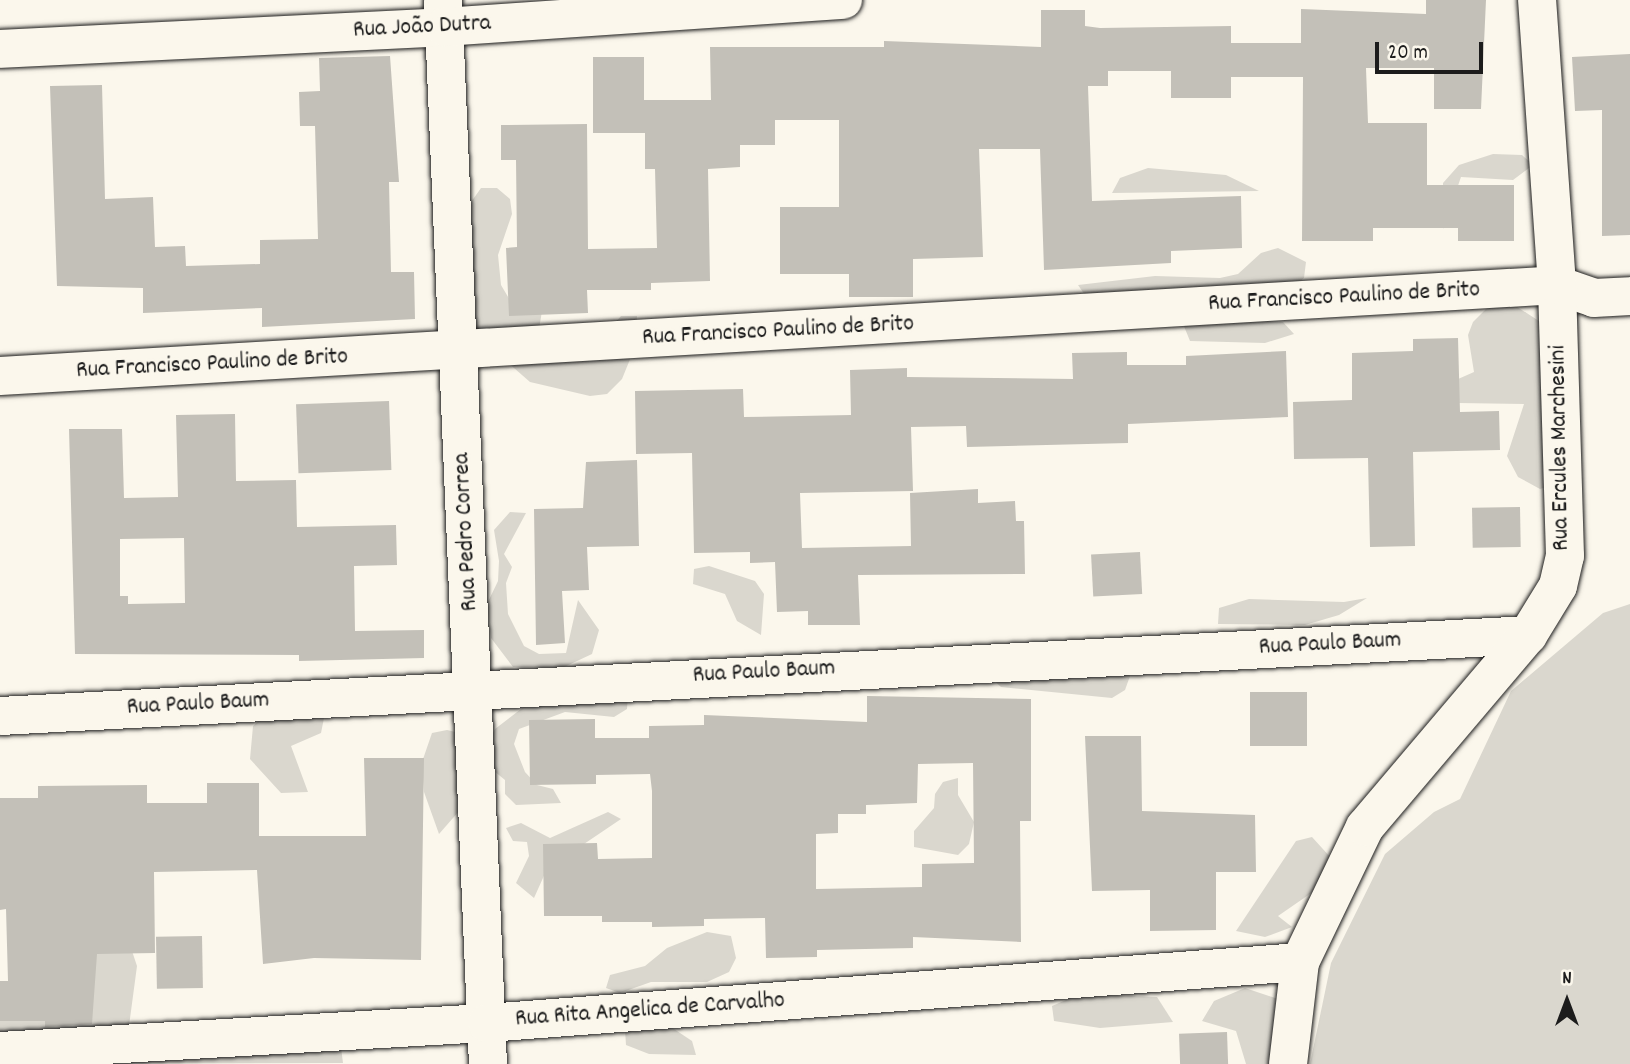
<!DOCTYPE html>
<html>
<head>
<meta charset="utf-8">
<style>
	body { margin:0 }
	#map { position:relative; width:1630px; height:1064px; overflow:hidden; background:#fbf7ec; font-family:Dekko,sans-serif }
	div>[style] { position:absolute }
	.green>* { inset:0; background:#dad7ce }
	.building>* { inset:0; background:#c3c0b8; transform-origin:0 0 }
	.roads { filter:drop-shadow(0 0 2px #1c1c1c) drop-shadow(0 0 2px #1c1c1c) }
	.minor>* { height:38px; margin:-19px; padding:0 19px; transform-origin:19px; border-radius:19px; background:#fbf7ec }
	span { translate:-50% -50%; white-space:nowrap; text-align:center; line-height:1.15; -webkit-text-stroke:5px #fbf7ec; paint-order:stroke }
	.street-label { font-size:24px; color:#1c1c1c }
	.north { position:absolute; left:1532px; top:966px; width:70px; height:70px; -webkit-text-stroke:5px #fbf7ec; paint-order:stroke; rotate:0deg; font-size:19px; font-weight:700; line-height:28px; text-align:center; color:#1c1c1c }
	.north::after { content:''; display:block; margin:auto; width:24px; height:32px; background:#1c1c1c; clip-path:polygon(50% 0,100% 100%,50% 72%,0 100%) }
	.scale { position:absolute; left:1375px; top:42px; width:108px; height:32px; box-sizing:border-box; border:4px solid #1c1c1c; border-top:0; padding-left:9px; font-size:21px; line-height:24px; white-space:nowrap; color:#1c1c1c; -webkit-text-stroke:5px #fbf7ec; paint-order:stroke }
</style>
</head>
<body>
<div id="map">
	<div class="green">
		<i style="clip-path:polygon(1493px 154px,1522px 155px,1533px 165px,1513px 180px,1461px 177px,1443px 229px,1443px 183px,1459px 165px)"></i>
		<i style="clip-path:polygon(1148px 168px,1226px 175px,1259px 191px,1112px 193px,1120px 178px)"></i>
		<i style="clip-path:polygon(481px 188px,497px 188px,510px 199px,512px 214px,498px 255px,501px 285px,511px 302px,542px 311px,537px 341px,610px 329px,621px 316px,637px 316px,635px 347px,622px 379px,607px 394px,590px 396px,530px 382px,468px 328px,469px 205px)"></i>
		<i style="clip-path:polygon(1278px 248px,1306px 262px,1304px 278px,1249px 320px,1283px 322px,1294px 334px,1265px 343px,1190px 341px,1179px 314px,1089px 301px,1078px 285px,1155px 276px,1220px 278px,1238px 274px,1261px 253px)"></i>
		<i style="clip-path:polygon(1508px 301px,1542px 323px,1547px 487px,1540px 489px,1518px 477px,1507px 456px,1524px 404px,1458px 403px,1449px 383px,1474px 372px,1468px 335px,1473px 322px,1491px 304px)"></i>
		<i style="clip-path:polygon(510px 512px,526px 513px,504px 554px,512px 567px,506px 583px,508px 614px,524px 646px,539px 654px,566px 653px,578px 600px,599px 630px,592px 654px,562px 668px,513px 667px,491px 638px,487px 604px,498px 581px,499px 561px,494px 530px)"></i>
		<i style="clip-path:polygon(709px 566px,755px 581px,764px 594px,761px 635px,737px 621px,725px 594px,693px 584px,694px 569px)"></i>
		<i style="clip-path:polygon(1367px 598px,1339px 615px,1305px 625px,1218px 624px,1219px 608px,1249px 599px,1344px 602px)"></i>
		<i style="clip-path:polygon(1630px 604px,1630px 1064px,1310px 1064px,1331px 963px,1385px 854px,1434px 812px,1460px 799px,1511px 691px,1603px 613px)"></i>
		<i style="clip-path:polygon(1117px 660px,1130px 676px,1125px 690px,1112px 698px,1001px 687px,990px 677px)"></i>
		<i style="clip-path:polygon(628px 694px,627px 709px,614px 717px,565px 712px,519px 729px,514px 744px,525px 772px,537px 785px,553px 789px,561px 803px,516px 805px,505px 794px,505px 780px,494px 771px,488px 742px,495px 729px,534px 699px)"></i>
		<i style="clip-path:polygon(265px 715px,324px 718px,321px 733px,291px 746px,308px 792px,281px 793px,250px 759px,253px 726px)"></i>
		<i style="clip-path:polygon(447px 730px,464px 734px,460px 810px,439px 834px,424px 792px,422px 762px,432px 733px)"></i>
		<i style="clip-path:polygon(958px 778px,958px 795px,974px 822px,969px 844px,958px 855px,914px 847px,914px 831px,934px 808px,935px 794px,943px 782px)"></i>
		<i style="clip-path:polygon(608px 812px,621px 819px,547px 869px,534px 898px,516px 883px,529px 856px,527px 842px,513px 841px,506px 828px,521px 823px,550px 838px)"></i>
		<i style="clip-path:polygon(1312px 837px,1332px 859px,1320px 887px,1278px 916px,1292px 927px,1265px 937px,1236px 931px,1296px 841px)"></i>
		<i style="clip-path:polygon(707px 932px,731px 936px,736px 958px,729px 972px,707px 982px,651px 982px,620px 993px,606px 988px,610px 975px,645px 966px,667px 948px)"></i>
		<i style="clip-path:polygon(88px 948px,132px 951px,137px 966px,129px 1026px,340px 1039px,343px 1063px,0 1064px,0 1017px)"></i>
		<i style="clip-path:polygon(1245px 988px,1290px 1003px,1304px 1064px,1246px 1064px,1236px 1031px,1202px 1021px,1214px 1001px)"></i>
		<i style="clip-path:polygon(1080px 994px,1157px 997px,1173px 1022px,1100px 1028px,1054px 1021px,1052px 1006px)"></i>
		<i style="clip-path:polygon(665px 1023px,692px 1041px,696px 1055px,649px 1054px,626px 1045px,625px 1029px)"></i>
	</div>
	<div class="building">
		<i style="clip-path:polygon(1426px 0,1486px 0,1481px 109px,1434px 109px,1434px 68px,1366px 68px,1368px 123px,1427px 123px,1427px 185px,1514px 185px,1514px 241px,1458px 241px,1458px 228px,1373px 228px,1373px 241px,1302px 241px,1303px 77px,1231px 77px,1231px 98px,1171px 98px,1171px 71px,1108px 71px,1108px 86px,1088px 86px,1092px 201px,1241px 196px,1242px 248px,1171px 251px,1171px 263px,1044px 270px,1040px 149px,979px 149px,983px 257px,913px 259px,913px 297px,849px 297px,849px 274px,780px 274px,780px 207px,839px 207px,839px 120px,775px 120px,775px 145px,740px 145px,740px 167px,708px 169px,710px 281px,651px 283px,651px 290px,587px 290px,588px 313px,509px 316px,506px 248px,517px 247px,516px 160px,501px 160px,501px 125px,587px 124px,588px 249px,657px 248px,655px 169px,645px 169px,645px 133px,593px 133px,593px 57px,644px 57px,644px 100px,711px 100px,710px 47px,884px 47px,884px 41px,1041px 47px,1041px 10px,1085px 10px,1085px 26px,1100px 28px,1231px 26px,1231px 43px,1301px 43px,1301px 9px,1426px 14px)"></i>
		<i style="clip-path:polygon(1630px 54px,1630px 235px,1602px 236px,1602px 110px,1575px 111px,1572px 57px)"></i>
		<i style="clip-path:polygon(390px 56px,399px 182px,389px 182px,391px 272px,414px 272px,415px 319px,262px 327px,262px 308px,143px 313px,143px 288px,57px 286px,50px 86px,102px 85px,105px 199px,153px 197px,155px 247px,185px 246px,186px 266px,260px 264px,260px 240px,318px 239px,315px 126px,300px 126px,299px 92px,320px 91px,319px 58px)"></i>
		<i style="clip-path:polygon(1458px 338px,1460px 412px,1499px 411px,1500px 450px,1413px 452px,1415px 546px,1370px 547px,1368px 458px,1294px 459px,1293px 402px,1352px 400px,1352px 353px,1413px 351px,1413px 339px)"></i>
		<i style="clip-path:polygon(1286px 351px,1288px 417px,1128px 424px,1128px 443px,967px 447px,966px 426px,911px 427px,913px 491px,800px 493px,802px 548px,911px 546px,910px 493px,978px 489px,978px 503px,1015px 501px,1016px 521px,1024px 521px,1025px 574px,858px 575px,860px 625px,808px 625px,808px 611px,777px 612px,775px 562px,750px 563px,750px 552px,694px 553px,692px 453px,636px 454px,635px 391px,743px 389px,744px 417px,851px 415px,850px 370px,907px 368px,907px 377px,1073px 379px,1072px 353px,1127px 352px,1127px 365px,1186px 365px,1186px 356px)"></i>
		<i style="left:389px;top:401px;width:69px;height:93px;rotate:88deg"></i>
		<i style="clip-path:polygon(evenodd,235px 414px,236px 481px,296px 480px,297px 527px,396px 525px,397px 565px,354px 566px,355px 631px,424px 630px,424px 658px,299px 661px,299px 655px,75px 654px,69px 429px,122px 429px,124px 498px,178px 497px,176px 415px,235px 414px,184px 538px,185px 603px,128px 604px,128px 596px,120px 596px,120px 539px,184px 538px)"></i>
		<i style="clip-path:polygon(637px 460px,639px 546px,587px 547px,589px 590px,562px 591px,565px 643px,536px 645px,534px 509px,583px 508px,586px 462px)"></i>
		<i style="left:1520px;top:507px;width:40px;height:48px;rotate:89deg"></i>
		<i style="left:1140px;top:552px;width:42px;height:49px;rotate:87deg"></i>
		<i style="left:1307px;top:692px;width:54px;height:57px;rotate:90deg"></i>
		<i style="clip-path:polygon(evenodd,867px 696px,1031px 699px,1031px 821px,1020px 821px,1021px 942px,913px 937px,913px 948px,817px 950px,817px 957px,766px 958px,765px 918px,704px 919px,704px 926px,652px 927px,652px 922px,602px 922px,602px 916px,544px 916px,543px 844px,597px 843px,598px 859px,652px 858px,652px 791px,650px 774px,596px 775px,596px 784px,530px 785px,529px 720px,595px 719px,595px 738px,649px 738px,649px 726px,704px 725px,704px 715px,867px 722px,867px 696px,973px 763px,974px 863px,922px 864px,922px 887px,816px 889px,816px 834px,838px 833px,838px 814px,866px 814px,866px 805px,917px 803px,918px 764px,973px 763px)"></i>
		<i style="clip-path:polygon(1085px 736px,1141px 736px,1142px 811px,1255px 815px,1256px 872px,1216px 872px,1216px 930px,1150px 931px,1150px 890px,1092px 891px)"></i>
		<i style="clip-path:polygon(364px 758px,424px 758px,421px 960px,314px 958px,263px 964px,257px 870px,154px 872px,155px 953px,97px 954px,92px 1024px,45px 1027px,45px 1021px,0 1021px,0 981px,8px 981px,6px 909px,0 910px,0 798px,38px 798px,38px 786px,147px 785px,147px 803px,207px 803px,207px 783px,259px 783px,259px 836px,366px 836px)"></i>
		<i style="left:202px;top:936px;width:52px;height:46px;rotate:89deg"></i>
		<i style="left:1227px;top:1032px;width:32px;height:48px;rotate:88deg"></i>
	</div>
	<div class="roads">
		<div class="minor">
			<i style="left:443px;top:0;width:1065px;rotate:87.58deg"></i>
			<i style="left:0;top:49px;width:445px;rotate:-2.8deg"></i>
			<i style="left:444px;top:27px;width:400px;rotate:-3.9deg"></i>
			<i style="left:0;top:376px;width:1560px;rotate:-3.34deg"></i>
			<i style="left:1557px;top:285px;width:39px;rotate:19deg"></i>
			<i style="left:1594px;top:298px;width:36px;rotate:-3deg"></i>
			<i style="left:0;top:716px;width:1530px;rotate:-3.03deg"></i>
			<i style="left:0;top:1051px;width:488px;rotate:-3.3deg"></i>
			<i style="left:487px;top:1023px;width:815px;rotate:-4.29deg"></i>
			<i style="left:1288px;top:1064px;width:103px;rotate:-83.3deg"></i>
			<i style="left:1300px;top:962px;width:150px;rotate:-64.3deg"></i>
			<i style="left:1365px;top:827px;width:252px;rotate:-49.7deg"></i>
			<i style="left:1528px;top:635px;width:57px;rotate:-58.5deg"></i>
			<i style="left:1558px;top:586px;width:31px;rotate:-77deg"></i>
			<i style="left:1565px;top:556px;width:271px;rotate:-91.7deg"></i>
			<i style="left:1557px;top:285px;width:286px;rotate:-94deg"></i>
		</div>
	</div>
	<div class="street-label">
		<span style="left:422px;top:28px;rotate:-3deg">Rua João Dutra</span>
		<span style="left:1344px;top:298px;rotate:-3deg">Rua Francisco Paulino de Brito</span>
		<span style="left:778px;top:332px;rotate:-3deg">Rua Francisco Paulino de Brito</span>
		<span style="left:212px;top:365px;rotate:-3deg">Rua Francisco Paulino de Brito</span>
		<span style="left:1561px;top:448px;rotate:-91deg">Rua Ercules Marchesini</span>
		<span style="left:467px;top:532px;rotate:-93deg">Rua Pedro Correa</span>
		<span style="left:1330px;top:645px;rotate:-3deg">Rua Paulo Baum</span>
		<span style="left:764px;top:673px;rotate:-3deg">Rua Paulo Baum</span>
		<span style="left:198px;top:705px;rotate:-3deg">Rua Paulo Baum</span>
		<span style="left:650px;top:1011px;rotate:-4deg">Rua Rita Angelica de Carvalho</span>
	</div>
	<div class="north">N</div>
	<div class="scale">20 m</div>
</div>
</body>
</html>
